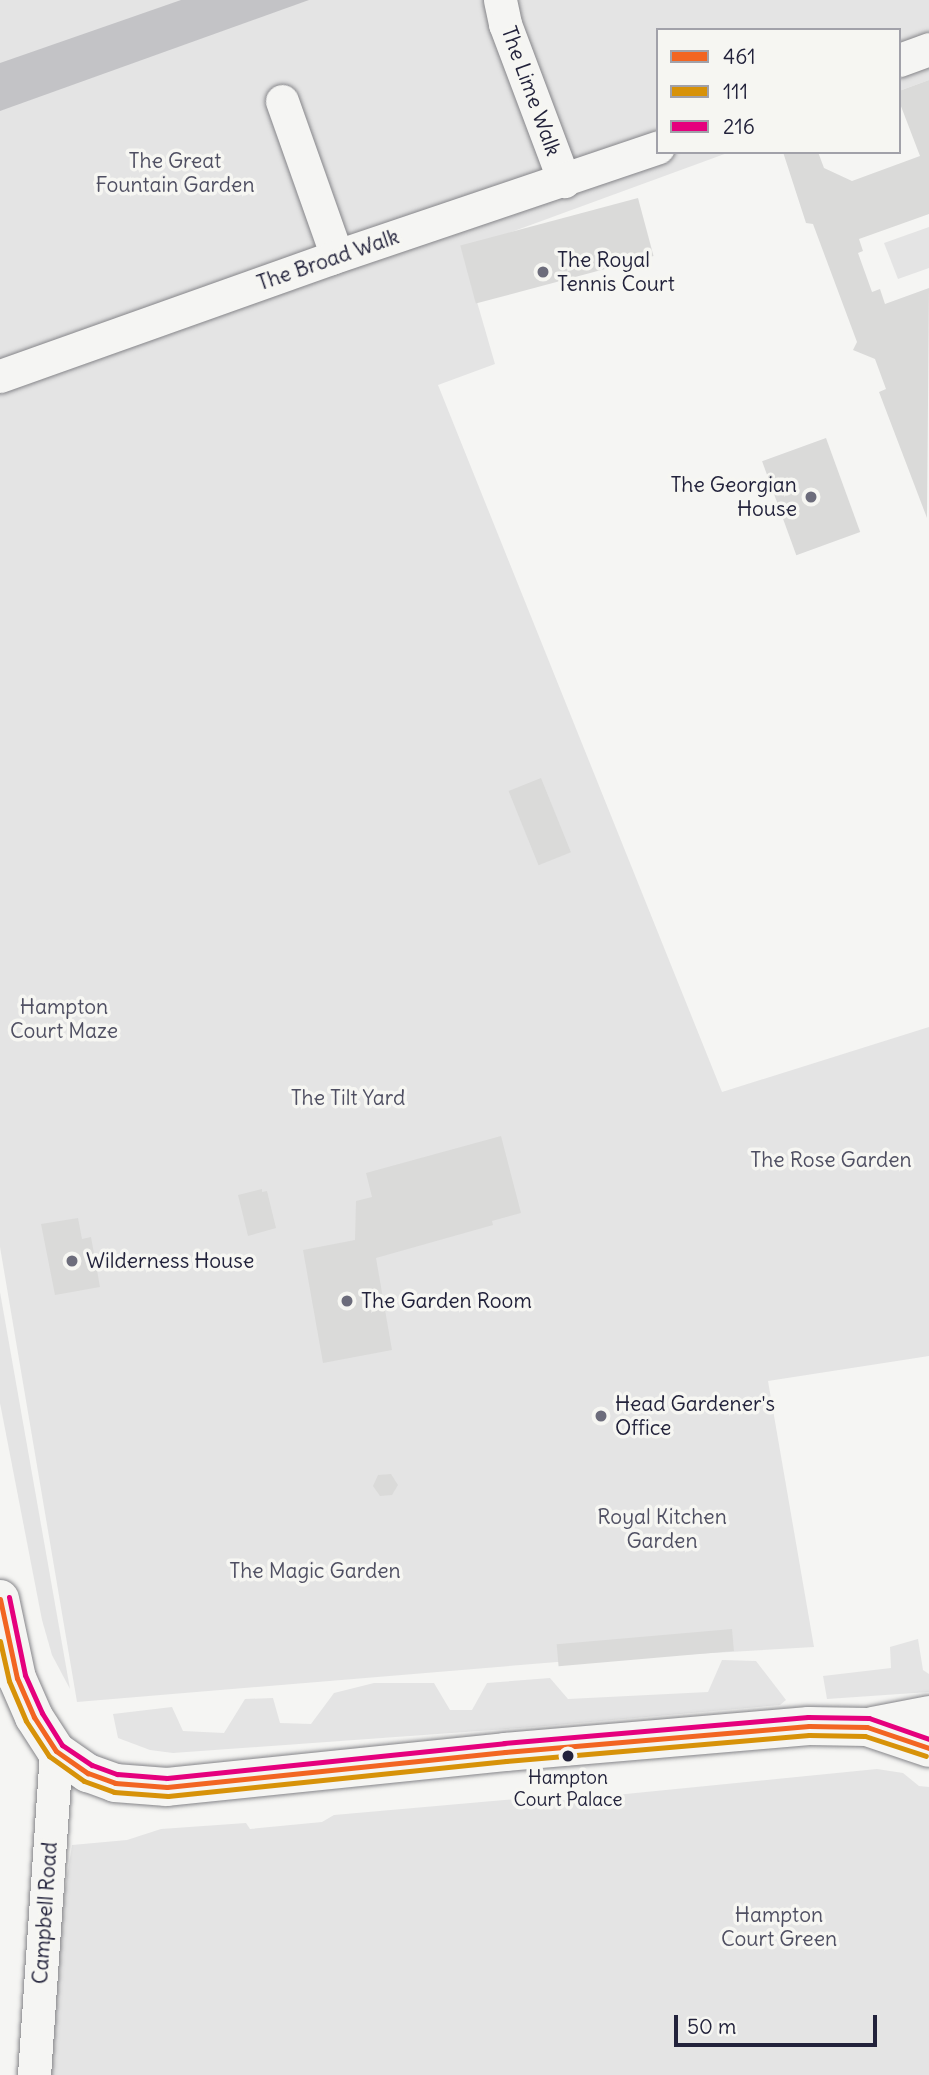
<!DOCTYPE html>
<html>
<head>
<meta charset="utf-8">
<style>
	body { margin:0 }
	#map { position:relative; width:929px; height:2075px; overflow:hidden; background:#f5f5f3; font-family:Delius,sans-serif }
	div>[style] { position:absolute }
	.green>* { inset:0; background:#e4e4e4 }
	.water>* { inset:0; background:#c3c3c6 }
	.building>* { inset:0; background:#dadad9; transform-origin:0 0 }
	.roads { filter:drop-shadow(0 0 2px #858589) drop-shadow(0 0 2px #858589) }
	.minor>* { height:33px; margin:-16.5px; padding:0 16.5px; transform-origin:16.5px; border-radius:16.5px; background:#f5f5f3 }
	.major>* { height:38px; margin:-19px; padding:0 19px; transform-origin:19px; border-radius:19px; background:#f5f5f3 }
	.bus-1>* { height:5px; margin:-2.5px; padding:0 2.5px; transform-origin:2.5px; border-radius:2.5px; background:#f26522 }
	.bus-2>* { height:5px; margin:-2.5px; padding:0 2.5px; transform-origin:2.5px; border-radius:2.5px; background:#d79209 }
	.bus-3>* { height:5px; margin:-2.5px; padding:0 2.5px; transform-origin:2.5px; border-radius:2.5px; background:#e5007d }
	.dots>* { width:19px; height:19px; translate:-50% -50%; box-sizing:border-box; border:4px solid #f6f6f2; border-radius:50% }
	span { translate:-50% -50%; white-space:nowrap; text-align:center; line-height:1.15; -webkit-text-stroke:7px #f6f6f2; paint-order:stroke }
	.bus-label { font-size:19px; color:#22223b }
	.street-label { font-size:21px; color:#22223b }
	.park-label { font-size:21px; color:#4f4f62 }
	.poi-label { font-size:21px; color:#22223b }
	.left { translate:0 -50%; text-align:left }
	.right { translate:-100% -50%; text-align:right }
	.legend { position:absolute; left:656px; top:28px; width:245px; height:126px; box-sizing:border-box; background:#f6f6f2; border:2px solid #a1a1a9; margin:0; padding:9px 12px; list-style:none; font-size:21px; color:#22223b }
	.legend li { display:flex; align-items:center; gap:14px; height:35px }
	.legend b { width:35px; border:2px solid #a1a1a9 }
	.scale { position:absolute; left:674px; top:2015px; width:203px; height:32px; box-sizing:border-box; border:4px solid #22223b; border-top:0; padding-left:9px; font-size:21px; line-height:24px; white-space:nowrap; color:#22223b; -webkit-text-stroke:5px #f6f6f2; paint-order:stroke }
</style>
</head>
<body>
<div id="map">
	<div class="green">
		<i style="clip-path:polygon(0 0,929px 0,929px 80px,899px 91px,899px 30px,658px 30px,658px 152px,730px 152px,462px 250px,495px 364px,438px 385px,722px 1092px,929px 1027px,929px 1356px,768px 1381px,814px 1647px,557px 1662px,77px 1702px,0 1247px)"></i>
		<i style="clip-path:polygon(929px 227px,929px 268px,898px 279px,884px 243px)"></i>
		<i style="clip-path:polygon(0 1292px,70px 1689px,52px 1655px,42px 1620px,0 1403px)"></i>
		<i style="clip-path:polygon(918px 1639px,923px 1670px,929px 1674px,929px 1692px,827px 1699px,823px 1676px,891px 1668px,890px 1647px)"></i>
		<i style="clip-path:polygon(722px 1660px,756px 1661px,786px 1700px,780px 1705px,534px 1727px,173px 1753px,150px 1750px,118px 1738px,113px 1714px,172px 1707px,183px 1731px,224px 1733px,245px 1699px,273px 1698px,280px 1723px,311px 1724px,334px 1693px,374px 1683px,434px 1683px,450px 1710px,472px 1710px,487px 1683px,550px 1678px,568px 1699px,708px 1692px)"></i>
		<i style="clip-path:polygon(877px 1769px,903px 1773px,919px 1786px,929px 1787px,929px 2075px,45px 2075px,62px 1909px,72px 1845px,127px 1840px,161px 1829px,246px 1823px,250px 1829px,322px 1822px,334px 1815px,517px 1799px,525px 1804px)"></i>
	</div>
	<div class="water">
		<i style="clip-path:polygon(181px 0,309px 0,0 111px,0 63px)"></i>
	</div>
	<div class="building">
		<i style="clip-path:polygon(929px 80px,929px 214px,859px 239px,863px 251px,858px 253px,872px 292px,880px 289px,885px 304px,929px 288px,927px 518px,879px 392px,886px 389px,875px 359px,853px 350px,857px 342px,813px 224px,806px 223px,783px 152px,818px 152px,824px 168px,852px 181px,920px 156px,899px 101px,899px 91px)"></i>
		<i style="left:638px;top:198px;width:60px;height:184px;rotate:75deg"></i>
		<i style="left:826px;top:438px;width:100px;height:68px;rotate:70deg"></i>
		<i style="left:541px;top:778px;width:80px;height:35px;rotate:68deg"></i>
		<i style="clip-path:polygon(501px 1136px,521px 1213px,492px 1221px,493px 1225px,376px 1258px,392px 1350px,323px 1363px,303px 1250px,355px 1240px,356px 1201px,372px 1197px,366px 1173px)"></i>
		<i style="clip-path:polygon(262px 1189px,262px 1192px,267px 1191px,276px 1228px,248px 1236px,238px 1195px)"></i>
		<i style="clip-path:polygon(78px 1218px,82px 1239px,91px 1237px,100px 1287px,55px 1295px,41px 1224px)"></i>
		<i style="clip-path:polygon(391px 1474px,398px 1485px,392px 1495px,380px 1496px,373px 1486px,378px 1475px)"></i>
		<i style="left:732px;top:1629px;width:22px;height:176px;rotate:85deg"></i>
	</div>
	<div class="roads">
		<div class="minor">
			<i style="left:500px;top:0;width:25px;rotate:78deg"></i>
			<i style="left:505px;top:24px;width:168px;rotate:69.4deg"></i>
			<i style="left:899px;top:60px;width:32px;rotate:-20deg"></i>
			<i style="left:282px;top:101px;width:164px;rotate:70.5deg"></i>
			<i style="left:0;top:376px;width:351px;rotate:-19.6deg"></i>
			<i style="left:331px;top:258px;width:345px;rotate:-18.7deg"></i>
			<i style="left:34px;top:2075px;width:325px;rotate:-86.1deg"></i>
		</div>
		<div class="major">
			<i style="left:0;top:1599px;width:81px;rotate:77.9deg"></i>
			<i style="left:17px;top:1678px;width:43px;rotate:66.4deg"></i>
			<i style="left:34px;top:1717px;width:40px;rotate:57.1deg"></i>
			<i style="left:56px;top:1751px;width:39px;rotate:35deg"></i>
			<i style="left:88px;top:1773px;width:29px;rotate:20deg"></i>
			<i style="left:115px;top:1783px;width:52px;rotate:4.4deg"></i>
			<i style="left:167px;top:1787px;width:340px;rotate:-5.9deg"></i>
			<i style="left:505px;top:1752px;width:305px;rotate:-4.9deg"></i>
			<i style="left:809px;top:1726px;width:58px;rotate:1deg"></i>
			<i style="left:867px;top:1727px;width:65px;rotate:18.7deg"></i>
			<i style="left:873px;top:1726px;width:57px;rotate:-11.1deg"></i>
		</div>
	</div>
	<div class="bus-1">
		<i style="left:0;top:1599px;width:81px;rotate:77.9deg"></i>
		<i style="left:17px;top:1678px;width:43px;rotate:66.4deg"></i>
		<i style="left:34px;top:1717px;width:40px;rotate:57.1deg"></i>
		<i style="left:56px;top:1751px;width:39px;rotate:35deg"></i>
		<i style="left:88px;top:1773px;width:29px;rotate:20deg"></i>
		<i style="left:115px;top:1783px;width:52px;rotate:4.4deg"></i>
		<i style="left:167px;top:1787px;width:340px;rotate:-5.9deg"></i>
		<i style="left:505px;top:1752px;width:305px;rotate:-4.9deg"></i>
		<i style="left:809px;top:1726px;width:58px;rotate:1deg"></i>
		<i style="left:867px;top:1727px;width:65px;rotate:18.7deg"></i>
	</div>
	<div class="bus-2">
		<i style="left:0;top:1641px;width:41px;rotate:77.3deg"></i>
		<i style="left:9px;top:1681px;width:43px;rotate:67deg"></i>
		<i style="left:26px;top:1721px;width:42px;rotate:56.7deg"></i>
		<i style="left:49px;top:1756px;width:43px;rotate:35.5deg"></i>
		<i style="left:84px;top:1781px;width:32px;rotate:20deg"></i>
		<i style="left:114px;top:1792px;width:54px;rotate:4.2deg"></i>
		<i style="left:168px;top:1796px;width:340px;rotate:-5.9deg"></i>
		<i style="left:506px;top:1761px;width:304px;rotate:-4.9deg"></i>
		<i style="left:809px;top:1735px;width:56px;rotate:1deg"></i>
		<i style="left:865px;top:1736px;width:64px;rotate:18.2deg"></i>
	</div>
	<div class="bus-3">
		<i style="left:9px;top:1597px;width:80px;rotate:78.4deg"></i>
		<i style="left:25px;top:1675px;width:42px;rotate:65.9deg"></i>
		<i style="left:42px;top:1713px;width:38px;rotate:58deg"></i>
		<i style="left:62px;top:1745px;width:36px;rotate:34deg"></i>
		<i style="left:92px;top:1765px;width:27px;rotate:20deg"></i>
		<i style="left:117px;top:1774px;width:50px;rotate:4.6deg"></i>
		<i style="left:167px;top:1778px;width:339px;rotate:-5.9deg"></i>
		<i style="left:504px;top:1743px;width:305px;rotate:-4.9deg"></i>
		<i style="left:808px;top:1717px;width:61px;rotate:0.9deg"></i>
		<i style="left:869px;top:1718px;width:64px;rotate:19.3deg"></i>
	</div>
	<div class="dots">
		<i style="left:543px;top:272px;background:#6c6c7b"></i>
		<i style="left:811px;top:497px;background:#6c6c7b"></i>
		<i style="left:72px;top:1261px;background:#6c6c7b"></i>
		<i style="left:347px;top:1301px;background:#6c6c7b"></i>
		<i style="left:601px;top:1416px;background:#6c6c7b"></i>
		<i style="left:568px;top:1756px;background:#22223b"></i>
	</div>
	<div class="bus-label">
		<span style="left:568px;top:1789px">Hampton<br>Court Palace</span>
	</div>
	<div class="street-label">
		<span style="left:531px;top:91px;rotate:70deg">The Lime Walk</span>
		<span style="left:328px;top:260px;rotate:-19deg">The Broad Walk</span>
		<span style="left:45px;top:1913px;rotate:-86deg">Campbell Road</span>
	</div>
	<div class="park-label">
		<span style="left:175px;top:173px">The Great<br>Fountain Garden</span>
		<span style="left:64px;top:1019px">Hampton<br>Court Maze</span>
		<span style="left:348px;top:1098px">The Tilt Yard</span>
		<span style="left:831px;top:1160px">The Rose Garden</span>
		<span style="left:662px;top:1529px">Royal Kitchen<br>Garden</span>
		<span style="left:315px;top:1571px">The Magic Garden</span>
		<span style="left:779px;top:1927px">Hampton<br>Court Green</span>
	</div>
	<div class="poi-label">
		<span class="left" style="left:557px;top:272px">The Royal<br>Tennis Court</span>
		<span class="right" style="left:797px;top:497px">The Georgian<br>House</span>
		<span class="left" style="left:86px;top:1261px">Wilderness House</span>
		<span class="left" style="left:361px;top:1301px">The Garden Room</span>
		<span class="left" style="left:615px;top:1416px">Head Gardener's<br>Office</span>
	</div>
	<ul class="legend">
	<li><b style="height:9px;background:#f26522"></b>461</li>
	<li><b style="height:9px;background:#d79209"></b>111</li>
	<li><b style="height:9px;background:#e5007d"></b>216</li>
	</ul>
	<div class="scale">50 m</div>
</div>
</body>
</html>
